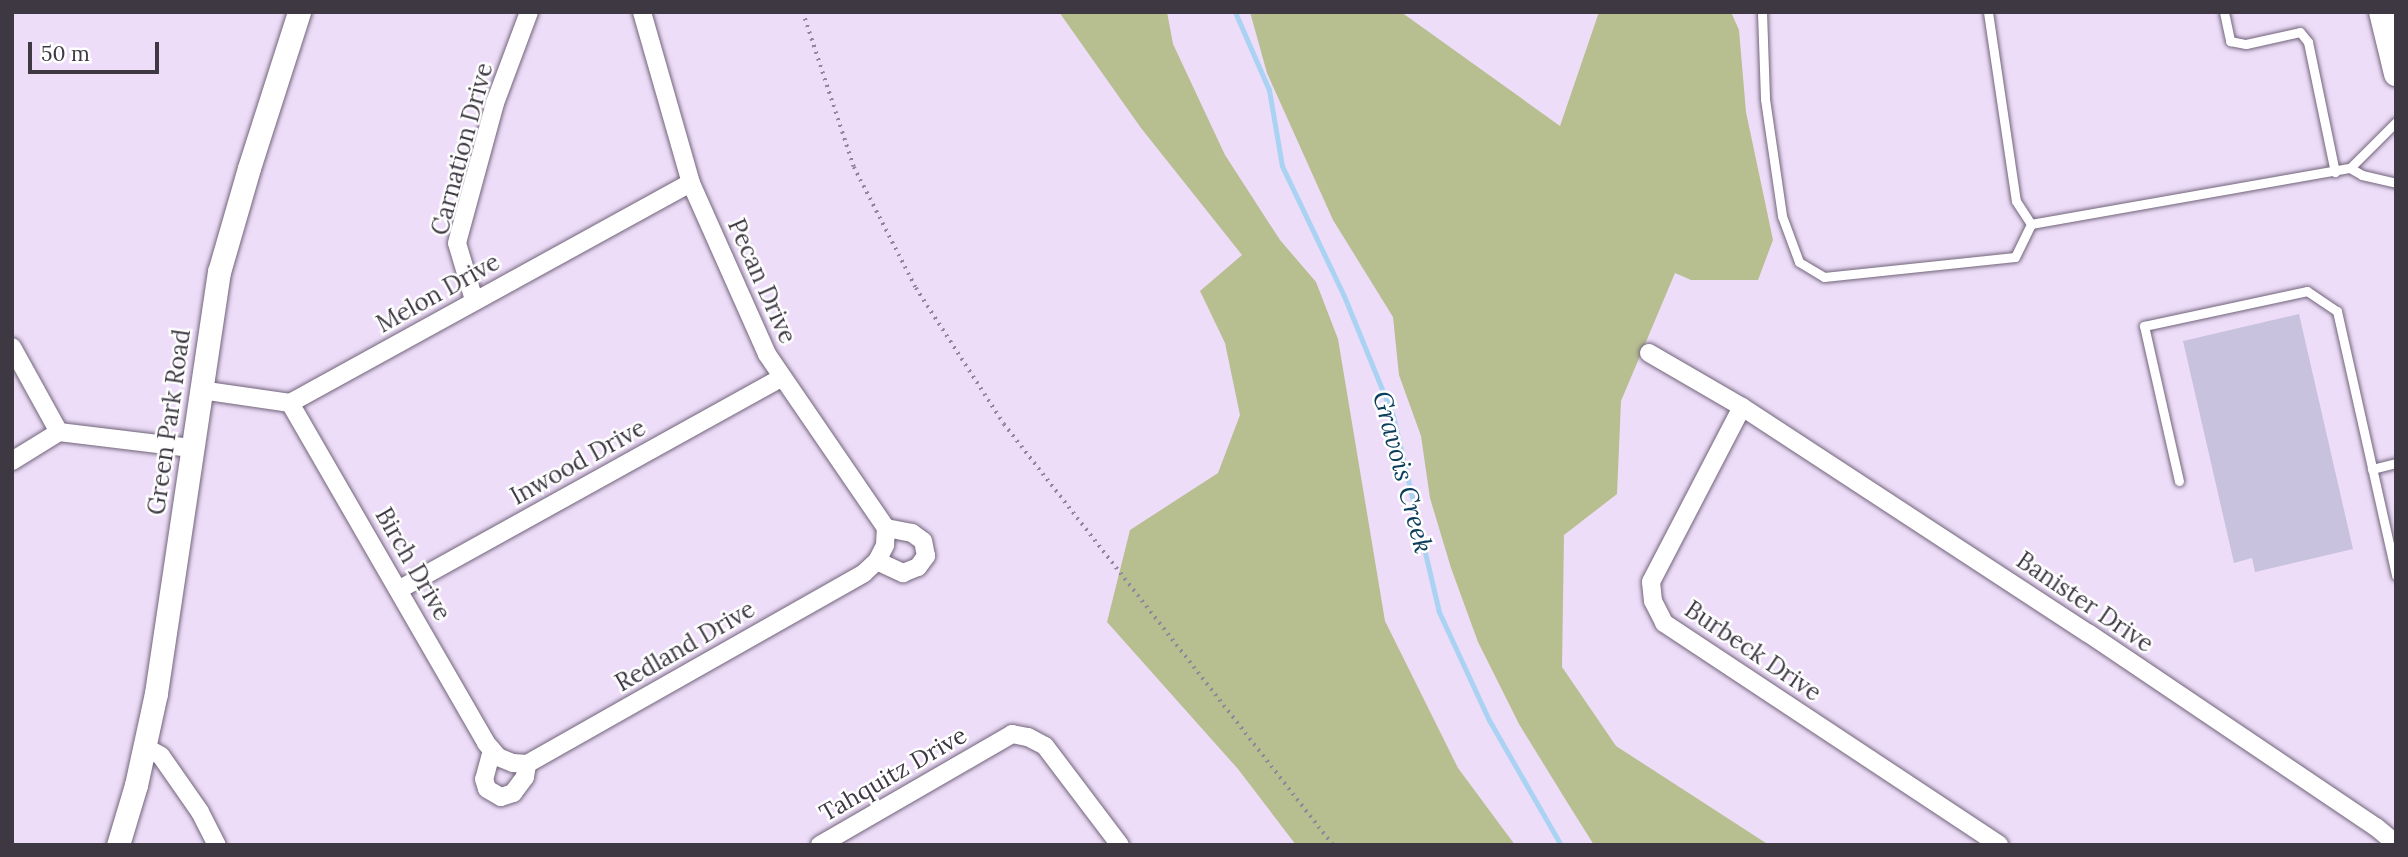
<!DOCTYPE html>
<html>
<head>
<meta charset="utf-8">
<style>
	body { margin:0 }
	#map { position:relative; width:2408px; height:857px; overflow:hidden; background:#edddf8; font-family:Lora,serif }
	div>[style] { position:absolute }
	.green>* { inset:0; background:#b7be90 }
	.stream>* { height:5px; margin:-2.5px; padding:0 2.5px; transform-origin:2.5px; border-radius:2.5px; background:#a9d2f3 }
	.building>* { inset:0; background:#c8c2de }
	.path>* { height:3.5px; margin-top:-1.75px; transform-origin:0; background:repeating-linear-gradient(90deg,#92879a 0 2px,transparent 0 7px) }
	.roads { filter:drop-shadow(0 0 2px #71647a) drop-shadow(0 0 2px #71647a) }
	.service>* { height:9px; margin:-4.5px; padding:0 4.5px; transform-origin:4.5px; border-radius:4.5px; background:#fff }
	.minor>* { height:18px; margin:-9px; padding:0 9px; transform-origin:9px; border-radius:9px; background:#fff }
	.tertiary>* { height:23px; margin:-11.5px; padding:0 11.5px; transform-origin:11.5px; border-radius:11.5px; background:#fff }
	.secondary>* { height:24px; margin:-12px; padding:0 12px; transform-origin:12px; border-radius:12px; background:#fff }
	span { translate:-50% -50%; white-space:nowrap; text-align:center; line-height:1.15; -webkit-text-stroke:5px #fff; paint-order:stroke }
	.street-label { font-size:24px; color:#3e3843 }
	.water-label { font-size:26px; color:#0b3d5d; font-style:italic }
	.frame { position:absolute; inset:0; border:14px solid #3e3843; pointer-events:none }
	.scale { position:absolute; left:28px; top:42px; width:131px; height:32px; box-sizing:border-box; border:4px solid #3e3843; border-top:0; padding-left:9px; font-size:21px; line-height:24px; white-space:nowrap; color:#3e3843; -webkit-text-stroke:5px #fff; paint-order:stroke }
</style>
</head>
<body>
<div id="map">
	<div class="green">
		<i style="clip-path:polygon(1059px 12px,1167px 12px,1173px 44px,1225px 155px,1280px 240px,1316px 282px,1338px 339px,1385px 621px,1458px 768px,1515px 845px,1296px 845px,1238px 769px,1107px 622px,1130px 530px,1218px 473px,1240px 415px,1225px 343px,1200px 291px,1242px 255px,1141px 128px)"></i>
		<i style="clip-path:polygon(1250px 12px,1401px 12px,1560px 126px,1599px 12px,1731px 12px,1739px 30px,1746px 112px,1773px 240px,1758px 280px,1691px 280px,1675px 273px,1621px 401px,1617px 494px,1564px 535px,1562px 667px,1616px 746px,1769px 845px,1594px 845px,1567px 802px,1519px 724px,1478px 642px,1451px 568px,1430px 498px,1421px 436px,1399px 375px,1393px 317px,1333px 220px,1267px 73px)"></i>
	</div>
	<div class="stream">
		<i style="left:1235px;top:12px;width:85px;rotate:66.4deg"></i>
		<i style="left:1269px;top:90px;width:77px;rotate:80.3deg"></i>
		<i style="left:1282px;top:166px;width:144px;rotate:64.5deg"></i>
		<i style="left:1344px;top:296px;width:130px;rotate:67.8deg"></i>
		<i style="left:1393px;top:416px;width:201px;rotate:76.8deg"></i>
		<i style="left:1439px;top:612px;width:119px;rotate:65.2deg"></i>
		<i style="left:1489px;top:720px;width:144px;rotate:60.1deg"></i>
	</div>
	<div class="building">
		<i style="clip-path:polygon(2299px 314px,2353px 549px,2255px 572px,2252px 558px,2234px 563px,2183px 341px)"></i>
	</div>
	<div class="path">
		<i style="left:803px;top:12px;width:163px;rotate:71.8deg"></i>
		<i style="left:854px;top:167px;width:136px;rotate:62.9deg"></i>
		<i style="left:916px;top:288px;width:162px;rotate:57.1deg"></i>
		<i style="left:1004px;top:424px;width:534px;rotate:51.99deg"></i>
	</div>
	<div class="roads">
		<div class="service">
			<i style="left:1762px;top:12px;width:87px;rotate:88deg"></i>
			<i style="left:1765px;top:99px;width:118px;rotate:81.7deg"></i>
			<i style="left:1782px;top:216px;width:49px;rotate:69.7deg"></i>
			<i style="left:1799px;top:262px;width:29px;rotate:31deg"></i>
			<i style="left:1824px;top:277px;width:192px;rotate:-6deg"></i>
			<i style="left:2015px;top:257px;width:37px;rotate:-64deg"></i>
			<i style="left:2031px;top:224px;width:324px;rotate:-10deg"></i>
			<i style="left:2350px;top:168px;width:65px;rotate:-45deg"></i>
			<i style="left:1988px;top:12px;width:191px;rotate:81.6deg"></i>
			<i style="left:2016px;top:201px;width:27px;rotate:57deg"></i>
			<i style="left:2224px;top:12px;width:30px;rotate:78deg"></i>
			<i style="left:2230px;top:41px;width:16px;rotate:11deg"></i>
			<i style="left:2246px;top:44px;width:55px;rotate:-12.5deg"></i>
			<i style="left:2300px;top:32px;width:13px;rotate:51deg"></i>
			<i style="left:2308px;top:42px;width:133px;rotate:78.3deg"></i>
			<i style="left:2350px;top:168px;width:14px;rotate:30deg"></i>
			<i style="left:2362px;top:175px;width:35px;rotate:13deg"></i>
			<i style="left:2372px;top:469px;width:25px;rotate:-14deg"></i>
			<i style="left:2179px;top:481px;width:159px;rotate:-102.7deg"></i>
			<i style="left:2144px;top:326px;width:167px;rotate:-12.1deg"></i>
			<i style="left:2307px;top:291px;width:36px;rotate:34deg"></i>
			<i style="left:2337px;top:311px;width:271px;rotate:77.4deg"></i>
		</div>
		<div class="minor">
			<i style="left:474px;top:300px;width:59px;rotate:-106.6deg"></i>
			<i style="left:457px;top:243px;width:145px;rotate:-74.8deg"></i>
			<i style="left:495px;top:103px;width:97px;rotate:-69.5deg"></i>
			<i style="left:12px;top:347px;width:97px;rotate:61.1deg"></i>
			<i style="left:59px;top:432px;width:133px;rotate:6.9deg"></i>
			<i style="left:1649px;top:353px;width:108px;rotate:30.1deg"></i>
			<i style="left:1742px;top:407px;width:197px;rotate:117.5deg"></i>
			<i style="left:1651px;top:582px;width:19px;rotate:84deg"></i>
			<i style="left:1653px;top:601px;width:25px;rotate:63deg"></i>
			<i style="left:1664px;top:623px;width:402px;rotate:33.5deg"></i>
			<i style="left:200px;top:390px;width:91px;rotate:8.2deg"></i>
			<i style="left:290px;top:403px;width:457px;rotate:-28.8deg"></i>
			<i style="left:290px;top:403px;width:392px;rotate:60deg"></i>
			<i style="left:486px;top:743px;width:18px;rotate:49deg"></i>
			<i style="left:498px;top:757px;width:16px;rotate:22deg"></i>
			<i style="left:513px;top:763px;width:14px;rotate:4deg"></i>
			<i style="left:527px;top:764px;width:387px;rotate:-29.5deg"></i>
			<i style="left:864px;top:573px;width:18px;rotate:-43deg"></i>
			<i style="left:877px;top:561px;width:18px;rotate:-63deg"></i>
			<i style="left:885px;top:545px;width:17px;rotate:-87deg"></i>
			<i style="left:886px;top:528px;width:211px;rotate:-124.4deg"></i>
			<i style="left:767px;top:354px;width:187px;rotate:-114deg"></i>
			<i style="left:691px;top:183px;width:178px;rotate:-106deg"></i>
			<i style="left:1742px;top:407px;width:413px;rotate:33.2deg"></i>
			<i style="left:2088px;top:633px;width:347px;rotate:34deg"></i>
			<i style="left:2376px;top:827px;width:26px;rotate:40deg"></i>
			<i style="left:12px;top:461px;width:55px;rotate:-31.7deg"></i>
			<i style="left:877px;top:561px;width:29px;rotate:25deg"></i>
			<i style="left:903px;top:573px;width:16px;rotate:-22deg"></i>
			<i style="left:918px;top:567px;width:14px;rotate:-54deg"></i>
			<i style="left:926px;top:556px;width:15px;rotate:-101deg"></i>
			<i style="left:923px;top:541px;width:14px;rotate:-144deg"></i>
			<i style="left:912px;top:533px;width:26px;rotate:-169deg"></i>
			<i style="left:400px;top:589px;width:436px;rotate:-29deg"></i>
			<i style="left:145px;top:747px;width:18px;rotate:29deg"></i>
			<i style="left:161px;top:756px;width:68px;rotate:55.1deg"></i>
			<i style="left:200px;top:812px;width:37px;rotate:63deg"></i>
			<i style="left:492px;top:750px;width:30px;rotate:105deg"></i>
			<i style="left:484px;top:779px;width:10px;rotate:73deg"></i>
			<i style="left:487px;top:789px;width:16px;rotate:30deg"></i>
			<i style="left:501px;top:797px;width:13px;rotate:-18deg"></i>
			<i style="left:513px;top:793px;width:20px;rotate:-53deg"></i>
			<i style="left:525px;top:777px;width:13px;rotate:-81deg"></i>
			<i style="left:820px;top:845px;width:222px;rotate:-30deg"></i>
			<i style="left:1012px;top:734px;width:16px;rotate:11deg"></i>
			<i style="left:1028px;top:737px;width:19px;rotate:28deg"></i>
			<i style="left:1045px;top:746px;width:124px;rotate:52.9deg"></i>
		</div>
		<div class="tertiary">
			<i style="left:118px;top:845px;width:63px;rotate:-73.3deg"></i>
			<i style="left:136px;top:785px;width:94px;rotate:-77.7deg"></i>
			<i style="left:156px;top:693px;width:426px;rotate:-81.5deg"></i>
			<i style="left:219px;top:272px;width:108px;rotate:-73.9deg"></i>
			<i style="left:249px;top:168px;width:164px;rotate:-72.2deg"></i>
		</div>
		<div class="secondary">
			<i style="left:2381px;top:12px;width:64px;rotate:76.4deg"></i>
		</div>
	</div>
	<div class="street-label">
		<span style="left:462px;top:149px;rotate:-75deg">Carnation Drive</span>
		<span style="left:762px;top:281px;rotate:66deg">Pecan Drive</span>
		<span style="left:438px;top:293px;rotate:-29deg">Melon Drive</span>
		<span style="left:169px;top:422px;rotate:-82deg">Green Park Road</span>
		<span style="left:578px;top:462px;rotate:-29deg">Inwood Drive</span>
		<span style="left:413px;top:564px;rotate:60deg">Birch Drive</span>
		<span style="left:2085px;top:602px;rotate:34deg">Banister Drive</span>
		<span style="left:685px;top:646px;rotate:-30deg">Redland Drive</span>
		<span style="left:1753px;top:651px;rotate:34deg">Burbeck Drive</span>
		<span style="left:893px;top:774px;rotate:-30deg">Tahquitz Drive</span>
	</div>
	<div class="water-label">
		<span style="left:1403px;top:472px;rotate:75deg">Gravois Creek</span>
	</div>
	<div class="frame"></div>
	<div class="scale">50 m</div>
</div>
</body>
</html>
